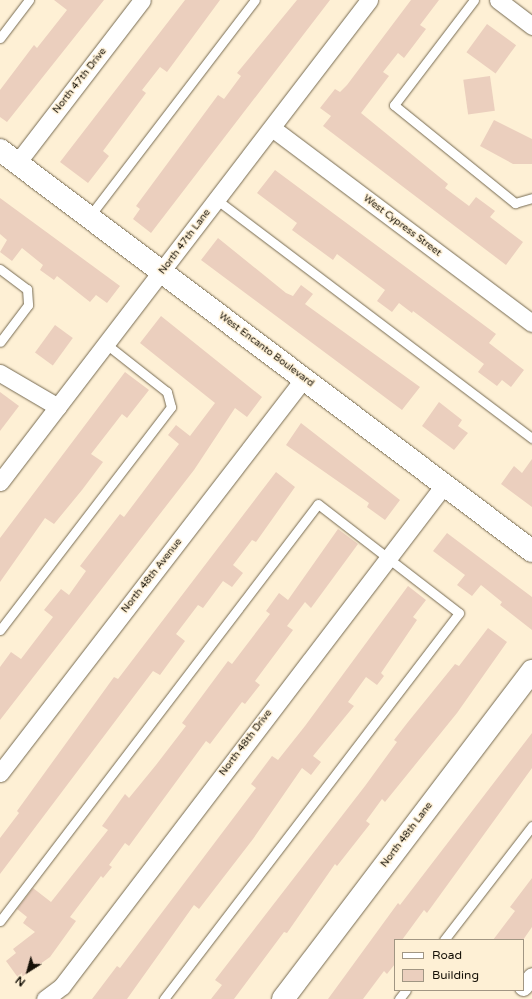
<!DOCTYPE html>
<html>
<head>
<meta charset="utf-8">
<style>
	body { margin:0 }
	#map { position:relative; width:532px; height:999px; overflow:hidden; background:#fef0d5; font-family:"Varela Round",sans-serif }
	div>[style] { position:absolute }
	.building>* { inset:0; background:#ebcfbe; transform-origin:0 0 }
	.roads { filter:drop-shadow(0 0 1px #766a52) drop-shadow(0 0 1px #766a52) }
	.lane>* { height:9px; margin:-4.5px; padding:0 4.5px; transform-origin:4.5px; border-radius:4.5px; background:#fff }
	.street>* { height:17px; margin:-8.5px; padding:0 8.5px; transform-origin:8.5px; border-radius:8.5px; background:#fff }
	.secondary>* { height:22px; margin:-11px; padding:0 11px; transform-origin:11px; border-radius:11px; background:#fff }
	span { translate:-50% -50%; white-space:nowrap; text-align:center; line-height:1.15; -webkit-text-stroke:3px #fef0d5; paint-order:stroke }
	.street-label { font-size:10px; color:#151007 }
	.legend { position:absolute; left:394px; top:939px; width:130px; height:52px; box-sizing:border-box; background:#fef0d5; border:1px solid #a19683; margin:0; padding:5px 7px; list-style:none; font-size:12px; color:#151007 }
	.legend li { display:flex; align-items:center; gap:8px; height:20px }
	.legend b { width:20px; border:1px solid #a19683 }
	.north { position:absolute; left:8px; top:951px; width:40px; height:40px; -webkit-text-stroke:3px #fef0d5; paint-order:stroke; rotate:217deg; font-size:11px; font-weight:700; line-height:16px; text-align:center; color:#151007 }
	.north::after { content:''; display:block; margin:auto; width:14px; height:18px; background:#151007; clip-path:polygon(50% 0,100% 100%,50% 72%,0 100%) }
</style>
</head>
<body>
<div id="map">
	<div class="building">
		<i style="clip-path:polygon(54px 0,104px 0,7px 122px,0 117px,0 90px,34px 45px,37px 48px,67px 10px)"></i>
		<i style="clip-path:polygon(185px 0,220px 0,167px 72px,160px 67px,142px 90px,146px 93px,103px 151px,109px 156px,88px 183px,60px 162px)"></i>
		<i style="clip-path:polygon(297px 0,330px 0,151px 233px,133px 219px,140px 209px,136px 206px,218px 95px,224px 99px,241px 76px,237px 73px)"></i>
		<i style="clip-path:polygon(411px 0,439px 0,420px 25px,426px 29px,404px 58px,398px 53px,383px 72px,389px 76px,361px 113px,448px 184px,445px 188px,469px 206px,476px 197px,495px 211px,490px 217px,523px 242px,506px 265px,323px 126px,331px 116px,320px 108px,335px 89px,340px 92px,347px 85px)"></i>
		<i style="left:487px;top:24px;width:36px;height:35px;rotate:36deg"></i>
		<i style="left:490px;top:76px;width:35px;height:27px;rotate:82deg"></i>
		<i style="clip-path:polygon(494px 120px,532px 139px,532px 164px,513px 164px,480px 146px)"></i>
		<i style="clip-path:polygon(275px 170px,496px 334px,489px 343px,524px 370px,511px 387px,502px 380px,497px 386px,478px 372px,484px 364px,413px 311px,412px 313px,399px 303px,392px 312px,377px 301px,385px 290px,337px 254px,333px 260px,292px 230px,297px 223px,257px 193px)"></i>
		<i style="clip-path:polygon(0 198px,120px 286px,107px 303px,96px 295px,90px 302px,57px 276px,54px 280px,40px 270px,43px 265px,22px 248px,12px 261px,0 252px,7px 240px,0 234px)"></i>
		<i style="clip-path:polygon(218px 238px,286px 293px,293px 296px,301px 285px,313px 294px,305px 304px,420px 387px,402px 410px,201px 260px)"></i>
		<i style="clip-path:polygon(161px 316px,262px 397px,247px 417px,235px 408px,194px 470px,0 720px,0 667px,11px 652px,21px 659px,53px 617px,44px 610px,61px 589px,69px 595px,86px 571px,80px 566px,120px 514px,124px 517px,179px 444px,168px 435px,176px 425px,190px 436px,215px 403px,140px 343px)"></i>
		<i style="left:55px;top:325px;width:22px;height:34px;rotate:36deg"></i>
		<i style="clip-path:polygon(125px 372px,149px 390px,127px 418px,122px 414px,91px 454px,103px 462px,82px 490px,54px 524px,45px 518px,0 582px,0 538px)"></i>
		<i style="clip-path:polygon(0 392px,19px 406px,0 431px)"></i>
		<i style="clip-path:polygon(439px 402px,462px 420px,458px 426px,468px 433px,454px 450px,422px 426px)"></i>
		<i style="clip-path:polygon(301px 423px,400px 500px,385px 520px,367px 507px,369px 503px,286px 445px)"></i>
		<i style="clip-path:polygon(532px 459px,532px 507px,501px 484px,514px 466px,522px 473px)"></i>
		<i style="clip-path:polygon(276px 472px,295px 487px,256px 542px,252px 540px,233px 565px,243px 573px,232px 587px,223px 581px,203px 608px,198px 605px,176px 634px,185px 641px,168px 664px,160px 675px,153px 671px,0 874px,0 838px,19px 813px,17px 811px,114px 677px,118px 679px)"></i>
		<i style="clip-path:polygon(338px 529px,358px 544px,311px 608px,305px 602px,287px 626px,293px 630px,255px 681px,260px 685px,245px 704px,242px 702px,210px 744px,206px 741px,129px 846px,125px 843px,109px 865px,112px 867px,103px 878px,101px 876px,70px 917px,76px 921px,50px 957px,19px 979px,6px 961px,16px 953px,13px 949px,35px 932px,23px 923px,27px 917px,17px 909px,33px 888px,51px 902px,108px 830px,102px 826px,125px 794px,129px 798px,156px 765px,186px 726px,182px 723px,228px 661px,232px 664px,270px 614px,266px 611px,279px 593px,288px 600px)"></i>
		<i style="clip-path:polygon(447px 533px,532px 597px,532px 630px,500px 605px,502px 602px,481px 585px,472px 596px,457px 585px,465px 575px,433px 551px)"></i>
		<i style="clip-path:polygon(408px 586px,426px 600px,413px 617px,417px 620px,381px 673px,384px 676px,377px 685px,366px 677px,348px 702px,354px 706px,313px 756px,321px 762px,311px 775px,302px 768px,253px 839px,199px 909px,194px 905px,127px 999px,92px 999px,117px 966px,120px 968px,256px 788px,251px 784px,272px 756px,278px 760px,305px 726px)"></i>
		<i style="clip-path:polygon(488px 628px,507px 642px,457px 713px,385px 802px,382px 799px,366px 821px,370px 824px,337px 866px,335px 864px,287px 933px,284px 932px,234px 999px,211px 999px,222px 985px,215px 980px,365px 786px,397px 742px,394px 740px,408px 722px,455px 664px,459px 666px)"></i>
		<i style="clip-path:polygon(532px 733px,532px 768px,427px 913px,424px 910px,402px 940px,395px 940px,395px 964px,387px 974px,384px 971px,363px 999px,328px 999px,398px 903px,400px 905px)"></i>
		<i style="clip-path:polygon(532px 878px,532px 927px,523px 940px,493px 940px,515px 911px,510px 907px)"></i>
	</div>
	<div class="roads">
		<div class="lane">
			<i style="left:474px;top:0;width:132px;rotate:127.3deg"></i>
			<i style="left:394px;top:105px;width:156px;rotate:39deg"></i>
			<i style="left:515px;top:203px;width:18px;rotate:-16deg"></i>
			<i style="left:0;top:38px;width:48px;rotate:-52.7deg"></i>
			<i style="left:217px;top:200px;width:395px;rotate:37.1deg"></i>
			<i style="left:89px;top:217px;width:273px;rotate:-52.6deg"></i>
			<i style="left:0;top:269px;width:34px;rotate:37deg"></i>
			<i style="left:27px;top:289px;width:16px;rotate:86deg"></i>
			<i style="left:28px;top:305px;width:46px;rotate:127.1deg"></i>
			<i style="left:0;top:630px;width:281px;rotate:-52.5deg"></i>
			<i style="left:171px;top:407px;width:16px;rotate:-105deg"></i>
			<i style="left:167px;top:392px;width:78px;rotate:-141.8deg"></i>
			<i style="left:0;top:921px;width:524px;rotate:-52.67deg"></i>
			<i style="left:318px;top:504px;width:178px;rotate:37.7deg"></i>
			<i style="left:459px;top:613px;width:486px;rotate:127.4deg"></i>
			<i style="left:444px;top:940px;width:144px;rotate:-52.3deg"></i>
			<i style="left:399px;top:999px;width:11px;rotate:-52deg"></i>
		</div>
		<div class="street">
			<i style="left:498px;top:0;width:43px;rotate:37.4deg"></i>
			<i style="left:272px;top:128px;width:325px;rotate:36.9deg"></i>
			<i style="left:17px;top:163px;width:205px;rotate:-52.5deg"></i>
			<i style="left:0;top:373px;width:67px;rotate:30.4deg"></i>
			<i style="left:0;top:482px;width:607px;rotate:-52.56deg"></i>
			<i style="left:0;top:773px;width:497px;rotate:-52.4deg"></i>
			<i style="left:523px;top:987px;width:14px;rotate:-51deg"></i>
			<i style="left:45px;top:999px;width:21px;rotate:-37deg"></i>
			<i style="left:62px;top:986px;width:630px;rotate:-52.68deg"></i>
		</div>
		<div class="secondary">
			<i style="left:0;top:150px;width:666px;rotate:37.01deg"></i>
			<i style="left:283px;top:999px;width:412px;rotate:-52.8deg"></i>
		</div>
	</div>
	<div class="street-label">
		<span style="left:80px;top:81px;rotate:-52deg">North 47th Drive</span>
		<span style="left:402px;top:226px;rotate:37deg">West Cypress Street</span>
		<span style="left:185px;top:242px;rotate:-53deg">North 47th Lane</span>
		<span style="left:266px;top:350px;rotate:37deg">West Encanto Boulevard</span>
		<span style="left:152px;top:576px;rotate:-52deg">North 48th Avenue</span>
		<span style="left:246px;top:743px;rotate:-53deg">North 48th Drive</span>
		<span style="left:407px;top:835px;rotate:-53deg">North 48th Lane</span>
	</div>
	<ul class="legend">
	<li><b style="height:5px;background:#fff"></b>Road</li>
	<li><b style="height:11px;background:#ebcfbe"></b>Building</li>
	</ul>
	<div class="north">N</div>
</div>
</body>
</html>
